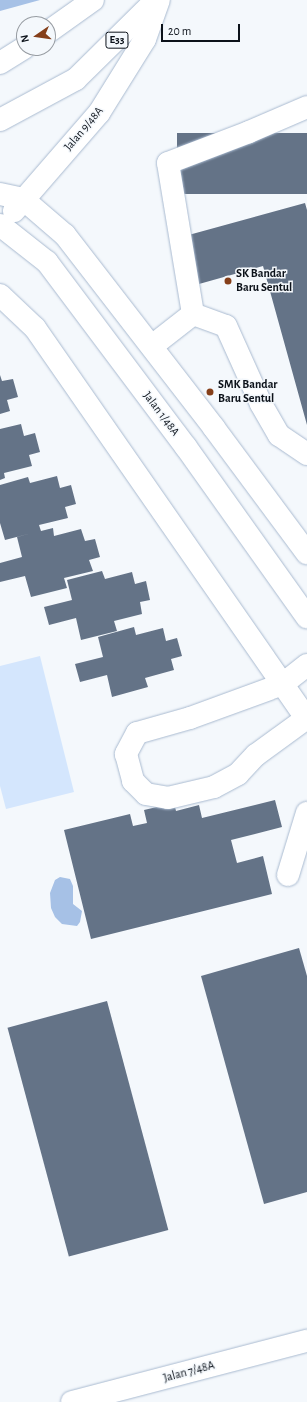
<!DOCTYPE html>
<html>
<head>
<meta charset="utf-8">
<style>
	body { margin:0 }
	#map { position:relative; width:307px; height:1402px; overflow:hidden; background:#f4f8fc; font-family:"Alegreya Sans",sans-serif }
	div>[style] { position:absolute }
	.green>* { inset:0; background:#d4e6fd }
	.water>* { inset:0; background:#a6c1e6 }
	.building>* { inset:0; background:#647387; transform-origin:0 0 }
	.roads { filter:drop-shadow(0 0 1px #a9bad0) drop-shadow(0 0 1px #a9bad0) }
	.minor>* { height:22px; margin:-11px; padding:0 11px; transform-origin:11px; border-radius:11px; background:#fff }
	.major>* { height:22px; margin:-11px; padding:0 11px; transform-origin:11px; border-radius:11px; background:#fff }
	.highway>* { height:22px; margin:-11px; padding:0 11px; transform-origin:11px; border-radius:11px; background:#fff }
	.dots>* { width:11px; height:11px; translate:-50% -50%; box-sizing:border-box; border:2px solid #f4f8fc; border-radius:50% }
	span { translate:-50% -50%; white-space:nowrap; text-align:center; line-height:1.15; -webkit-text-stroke:3px #f4f8fc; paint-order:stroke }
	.shield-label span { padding:1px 3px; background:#f4f8fc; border:1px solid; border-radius:3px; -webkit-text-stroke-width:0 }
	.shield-label { font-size:11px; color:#0c121a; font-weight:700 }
	.street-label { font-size:12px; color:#0c121a }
	.poi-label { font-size:12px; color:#0c121a; font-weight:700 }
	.left { translate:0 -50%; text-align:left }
	.north { position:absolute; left:16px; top:16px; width:40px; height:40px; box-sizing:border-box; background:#f4f8fc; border:1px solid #979ca2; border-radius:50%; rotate:257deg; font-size:11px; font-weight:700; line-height:16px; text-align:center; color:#0c121a }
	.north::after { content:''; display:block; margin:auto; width:14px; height:18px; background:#853f1a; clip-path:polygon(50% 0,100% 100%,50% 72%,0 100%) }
	.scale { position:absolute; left:161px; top:24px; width:79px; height:18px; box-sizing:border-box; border:2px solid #0c121a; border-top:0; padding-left:5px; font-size:12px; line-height:14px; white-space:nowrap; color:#0c121a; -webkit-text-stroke:3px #f4f8fc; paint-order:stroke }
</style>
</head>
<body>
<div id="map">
	<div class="green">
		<i style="clip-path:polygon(40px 656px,74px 792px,6px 809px,0 786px,0 666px)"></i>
	</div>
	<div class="water">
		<i style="clip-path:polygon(0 0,40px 0,0 11px)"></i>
		<i style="clip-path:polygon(60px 877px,70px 879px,73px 886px,73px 904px,82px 911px,80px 922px,77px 926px,62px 924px,55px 917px,51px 908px,50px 893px,55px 880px)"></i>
	</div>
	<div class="building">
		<i style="left:307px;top:133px;width:61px;height:130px;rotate:90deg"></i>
		<i style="clip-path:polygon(305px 203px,307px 210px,307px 425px,263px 266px,199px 284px,185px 236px)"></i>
		<i style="clip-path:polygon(0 375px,2px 381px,13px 379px,18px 397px,7px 400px,10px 411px,0 414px)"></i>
		<i style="clip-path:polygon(21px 424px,24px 436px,35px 433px,40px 452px,29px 455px,32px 466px,4px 473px,5px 478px,0 480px,0 429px)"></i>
		<i style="clip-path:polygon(57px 476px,60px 488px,71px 485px,76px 504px,65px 507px,68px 518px,39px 525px,41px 531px,53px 528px,54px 536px,81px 529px,85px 541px,95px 539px,100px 557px,89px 560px,93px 571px,64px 578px,67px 588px,31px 597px,25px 576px,0 582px,0 563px,22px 557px,17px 537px,32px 533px,5px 540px,0 523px,0 485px,28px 477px,30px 483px)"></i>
		<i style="clip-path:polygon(102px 571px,105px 579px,132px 572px,135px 584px,146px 581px,150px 600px,140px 602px,142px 614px,114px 621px,117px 631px,81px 640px,76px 618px,49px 625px,44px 607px,72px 600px,67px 580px)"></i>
		<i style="clip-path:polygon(134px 627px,136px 635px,163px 628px,166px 641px,177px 638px,182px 656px,171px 659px,174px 670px,145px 678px,148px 687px,112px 697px,107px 675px,80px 682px,75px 664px,103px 657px,98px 637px)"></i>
		<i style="clip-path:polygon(275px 800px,282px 827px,231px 840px,237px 863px,263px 856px,272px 894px,91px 939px,64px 830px,130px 814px,133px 826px,147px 823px,144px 810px,174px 803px,176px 811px,199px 805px,202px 818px)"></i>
		<i style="clip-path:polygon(299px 948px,307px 976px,307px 1192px,264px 1204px,201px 976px)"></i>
		<i style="left:107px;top:1001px;width:237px;height:103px;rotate:75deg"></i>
	</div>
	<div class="roads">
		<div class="minor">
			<i style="left:0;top:295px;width:48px;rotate:43.3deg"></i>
			<i style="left:35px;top:328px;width:476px;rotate:55.2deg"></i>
			<i style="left:193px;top:314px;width:35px;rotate:20deg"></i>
			<i style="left:226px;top:326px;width:85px;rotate:65.8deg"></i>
			<i style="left:261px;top:404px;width:36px;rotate:60deg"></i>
			<i style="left:279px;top:435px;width:34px;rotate:34deg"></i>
			<i style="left:152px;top:346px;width:52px;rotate:-38deg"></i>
			<i style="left:193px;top:314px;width:153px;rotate:-99.4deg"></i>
			<i style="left:168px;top:163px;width:87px;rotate:-20.9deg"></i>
			<i style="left:249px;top:132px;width:63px;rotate:-23.3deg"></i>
			<i style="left:307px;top:665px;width:31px;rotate:142deg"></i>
			<i style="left:283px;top:684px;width:99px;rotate:159.9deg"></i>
			<i style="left:190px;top:718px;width:55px;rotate:164.2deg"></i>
			<i style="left:137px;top:733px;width:24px;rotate:118deg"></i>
			<i style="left:126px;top:754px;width:28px;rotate:75deg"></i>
			<i style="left:133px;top:781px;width:18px;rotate:45deg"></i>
			<i style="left:146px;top:794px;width:22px;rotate:10deg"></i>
			<i style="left:168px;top:798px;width:47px;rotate:-13.4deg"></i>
			<i style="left:214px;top:787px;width:27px;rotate:-28deg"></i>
			<i style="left:238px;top:774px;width:26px;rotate:-47deg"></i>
			<i style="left:256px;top:755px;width:63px;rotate:-36deg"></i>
			<i style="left:288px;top:875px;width:65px;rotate:-73deg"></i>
			<i style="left:72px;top:1402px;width:243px;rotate:-14.6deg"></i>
		</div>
		<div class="major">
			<i style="left:0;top:194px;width:24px;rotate:12deg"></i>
			<i style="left:23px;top:199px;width:55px;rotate:40.6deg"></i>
			<i style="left:65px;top:235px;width:244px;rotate:52.3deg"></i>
			<i style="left:214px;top:428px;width:156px;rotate:53.4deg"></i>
			<i style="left:14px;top:211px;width:130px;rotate:-49.1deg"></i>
			<i style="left:99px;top:113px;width:87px;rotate:-58.1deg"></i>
			<i style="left:145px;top:39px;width:41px;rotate:-70.3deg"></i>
			<i style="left:0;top:225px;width:60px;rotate:38.2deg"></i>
			<i style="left:47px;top:262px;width:231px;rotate:53.1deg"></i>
			<i style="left:186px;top:447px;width:209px;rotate:54.6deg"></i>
		</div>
		<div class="highway">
			<i style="left:48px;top:32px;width:55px;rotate:-35.4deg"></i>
			<i style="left:0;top:63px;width:28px;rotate:-32deg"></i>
			<i style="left:0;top:120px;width:86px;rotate:-28.3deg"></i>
			<i style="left:76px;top:79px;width:112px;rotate:-44.6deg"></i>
		</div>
	</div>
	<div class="dots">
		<i style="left:228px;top:281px;background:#853f1a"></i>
		<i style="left:210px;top:392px;background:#853f1a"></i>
	</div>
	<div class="shield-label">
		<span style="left:117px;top:40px">E33</span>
	</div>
	<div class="street-label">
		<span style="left:84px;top:129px;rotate:-50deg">Jalan 9/48A</span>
		<span style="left:161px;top:414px;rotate:53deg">Jalan 1/48A</span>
		<span style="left:189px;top:1372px;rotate:-15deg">Jalan 7/48A</span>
	</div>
	<div class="poi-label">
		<span class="left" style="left:236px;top:281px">SK Bandar<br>Baru Sentul</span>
		<span class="left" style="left:218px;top:392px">SMK Bandar<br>Baru Sentul</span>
	</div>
	<div class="north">N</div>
	<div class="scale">20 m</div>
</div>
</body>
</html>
